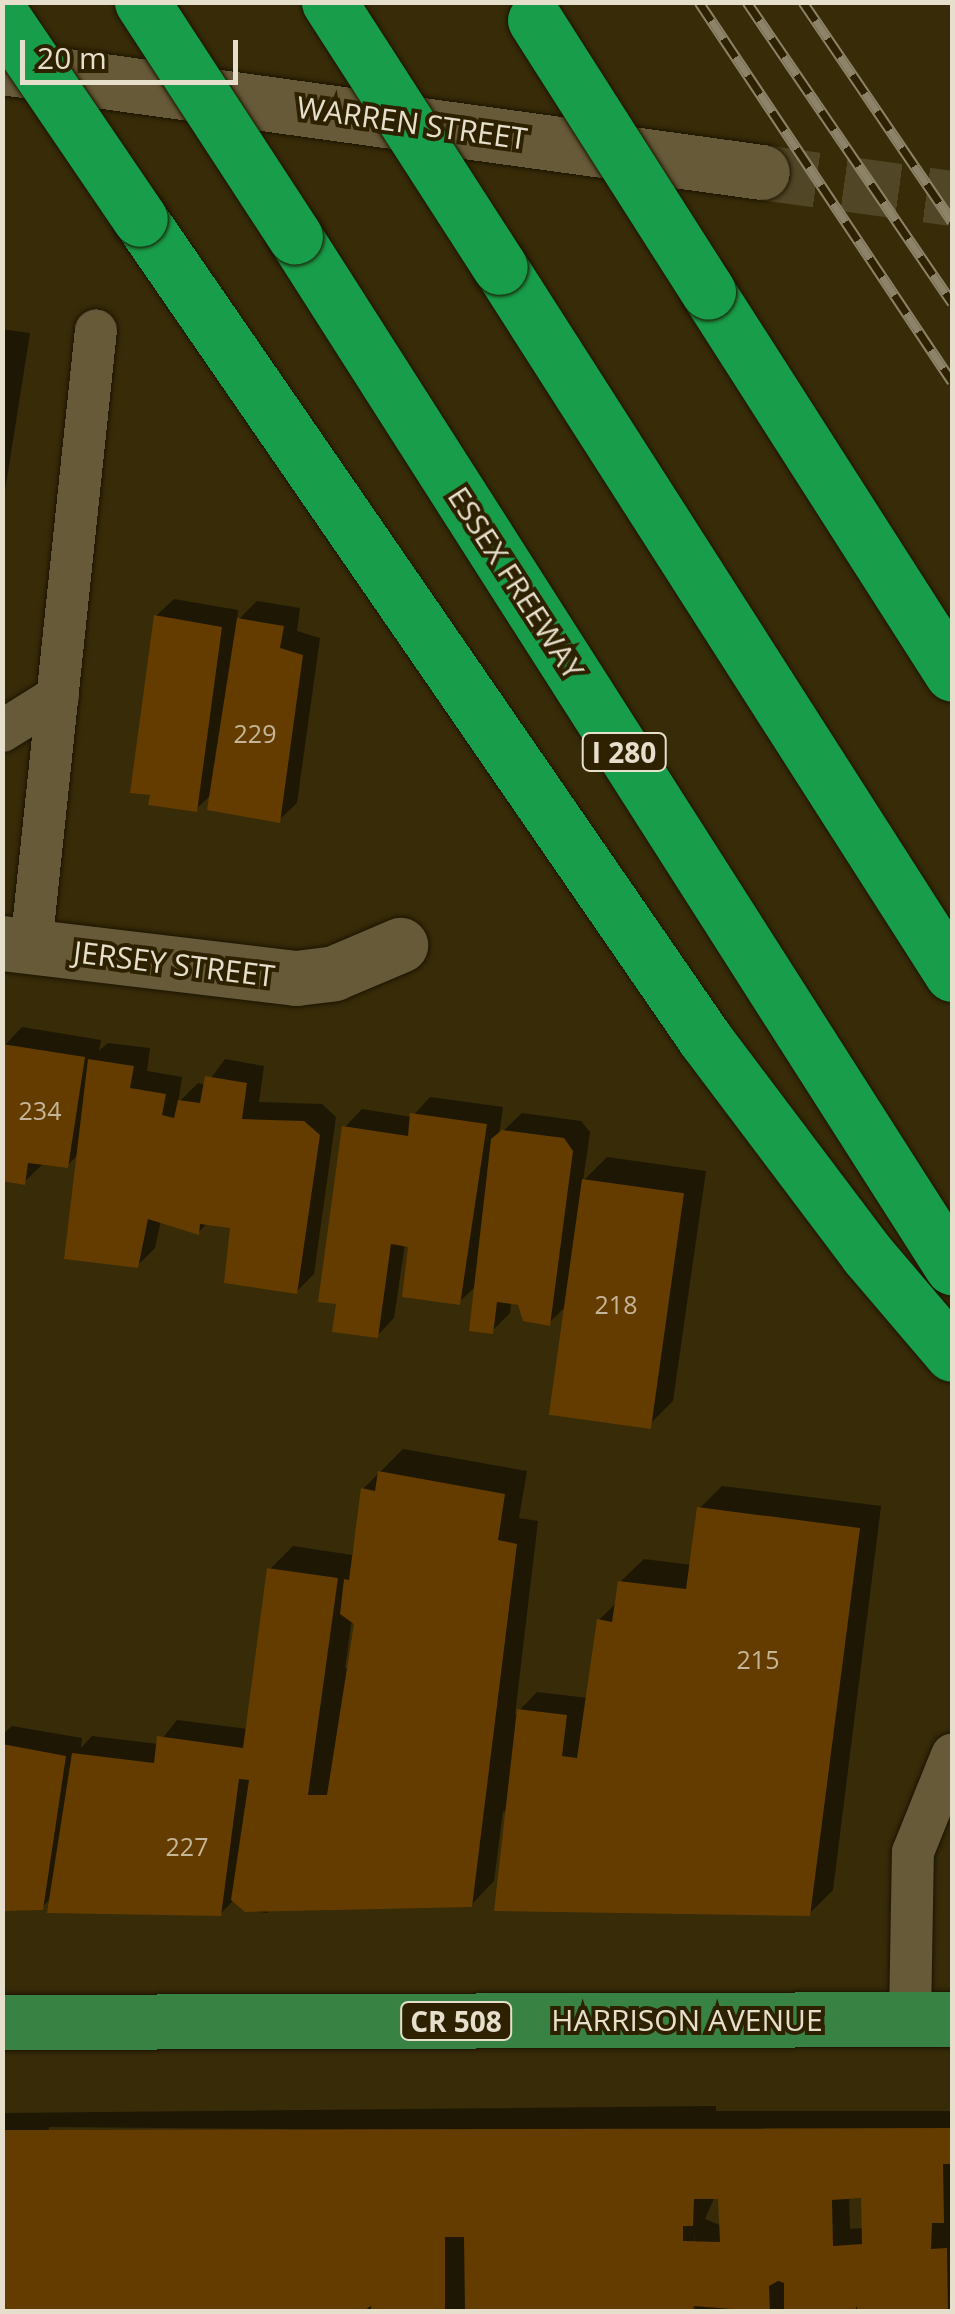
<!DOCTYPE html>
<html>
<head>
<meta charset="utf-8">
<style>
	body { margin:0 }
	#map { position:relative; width:955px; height:2314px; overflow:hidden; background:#372b08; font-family:"Open Sans",sans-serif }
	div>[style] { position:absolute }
	.shadow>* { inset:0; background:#0007 }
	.building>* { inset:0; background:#643c00; transform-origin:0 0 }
	.street-tunnel>* { height:55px; margin-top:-27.5px; transform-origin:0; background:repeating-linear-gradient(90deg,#514625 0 55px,transparent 0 83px) }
	.roads { filter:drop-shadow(0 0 2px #1c1400) drop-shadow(0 0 2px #1c1400) }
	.lane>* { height:42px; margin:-21px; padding:0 21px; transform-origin:21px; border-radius:21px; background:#675a38 }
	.street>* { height:55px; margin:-27.5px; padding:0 27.5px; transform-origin:27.5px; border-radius:27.5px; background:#675a38 }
	.primary>* { height:55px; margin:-27.5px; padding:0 27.5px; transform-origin:27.5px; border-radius:27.5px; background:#388343 }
	.highway>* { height:55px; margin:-27.5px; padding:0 27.5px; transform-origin:27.5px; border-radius:27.5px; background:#189e4a }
	.rail>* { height:11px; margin-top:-5.5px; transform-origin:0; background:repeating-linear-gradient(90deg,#2d2100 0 22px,#8d8368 0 44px); box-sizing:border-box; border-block:2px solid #8d8368 }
	.bridges { filter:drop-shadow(0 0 2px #1c1400) drop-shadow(0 0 2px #1c1400) }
	.highway-bridge>* { height:55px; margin:-27.5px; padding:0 27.5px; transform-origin:27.5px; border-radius:27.5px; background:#189e4a }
	span { translate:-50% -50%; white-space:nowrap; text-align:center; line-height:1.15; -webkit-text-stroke:8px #2d2100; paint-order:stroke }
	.number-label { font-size:25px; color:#c6b699 }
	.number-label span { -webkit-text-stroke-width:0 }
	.shield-label span { padding:2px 8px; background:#2d2100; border:2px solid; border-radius:8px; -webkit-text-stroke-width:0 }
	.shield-label { font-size:28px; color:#e6dfcc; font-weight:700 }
	.street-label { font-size:30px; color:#e6dfcc }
	.frame { position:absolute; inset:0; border:5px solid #e6dfcc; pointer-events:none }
	.scale { position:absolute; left:20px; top:40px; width:218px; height:45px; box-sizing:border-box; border:5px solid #e6dfcc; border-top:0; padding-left:12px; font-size:30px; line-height:35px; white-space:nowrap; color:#e6dfcc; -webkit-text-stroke:8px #2d2100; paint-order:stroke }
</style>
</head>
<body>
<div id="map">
	<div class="shadow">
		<i style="clip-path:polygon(2px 329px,30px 333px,2px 510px)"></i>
		<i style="clip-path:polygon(174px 599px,238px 610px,237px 621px,257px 601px,300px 608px,297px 631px,320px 638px,297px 803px,279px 820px,212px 794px,196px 809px,156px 616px)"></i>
		<i style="clip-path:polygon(22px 1027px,101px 1040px,99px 1051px,108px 1043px,150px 1048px,147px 1071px,182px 1077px,178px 1103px,198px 1083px,206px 1085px,225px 1059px,264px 1066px,259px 1102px,322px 1104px,336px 1117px,314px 1274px,296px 1292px,232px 1226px,208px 1222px,199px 1232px,161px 1220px,155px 1248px,137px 1266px,79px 1153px,67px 1166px,42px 1165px,24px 1182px,5px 1045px)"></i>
		<i style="clip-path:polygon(430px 1097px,503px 1107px,499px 1135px,522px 1113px,581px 1121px,590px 1132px,583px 1181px,607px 1157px,706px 1171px,673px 1401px,650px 1424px,567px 1305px,549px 1323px,511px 1302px,510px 1313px,492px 1331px,477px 1285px,459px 1302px,411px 1245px,405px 1244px,394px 1318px,377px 1336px,345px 1127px,362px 1109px,412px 1117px)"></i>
		<i style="clip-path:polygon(evenodd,403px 1449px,527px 1471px,519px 1518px,538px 1521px,515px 1715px,537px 1692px,588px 1698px,599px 1620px,618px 1601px,620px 1582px,644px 1559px,692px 1565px,699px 1509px,722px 1486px,881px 1506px,833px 1890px,809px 1914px,503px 1811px,494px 1881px,471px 1905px,275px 1906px,267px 1913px,247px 1910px,235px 1899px,220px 1914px,52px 1897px,42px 1907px,2px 1908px,2px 1735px,12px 1726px,82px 1738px,81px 1748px,92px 1736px,158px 1744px,177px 1720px,248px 1729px,270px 1569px,293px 1546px,352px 1555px,363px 1489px,403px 1449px,352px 1619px,357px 1623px,350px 1668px,345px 1668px,352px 1619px)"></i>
		<i style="clip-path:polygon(evenodd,716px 2106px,716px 2111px,952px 2111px,952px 2312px,695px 2312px,695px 2231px,690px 2312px,2px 2312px,2px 2113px,716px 2106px,49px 2127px,287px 2129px,287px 2134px,49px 2132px,49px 2127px,716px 2106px,715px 2196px,720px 2196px,722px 2226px,705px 2219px,715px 2196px,716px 2106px,864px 2196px,864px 2228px,850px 2229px,849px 2197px,864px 2196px)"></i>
	</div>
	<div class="building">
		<i style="clip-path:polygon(154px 615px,222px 627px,197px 812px,148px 805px,150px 795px,130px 793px)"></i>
		<i style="clip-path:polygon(237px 618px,284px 626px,280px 648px,303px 655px,280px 823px,207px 810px)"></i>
		<i style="clip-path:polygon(2px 1044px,85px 1057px,68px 1168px,28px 1163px,25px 1185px,2px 1181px)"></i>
		<i style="clip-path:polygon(88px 1059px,134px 1066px,130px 1088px,166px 1094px,162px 1115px,174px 1118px,178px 1100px,200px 1103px,205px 1076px,247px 1083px,242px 1119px,304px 1121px,320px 1135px,297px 1294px,224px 1283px,230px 1228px,200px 1224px,199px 1235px,148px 1219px,138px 1268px,64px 1259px)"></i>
		<i style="clip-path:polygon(410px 1113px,487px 1124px,460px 1305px,402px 1297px,408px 1247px,391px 1244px,378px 1338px,332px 1332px,336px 1304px,318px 1302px,342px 1126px,408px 1136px)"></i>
		<i style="clip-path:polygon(502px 1130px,564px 1138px,573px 1151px,550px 1326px,523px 1321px,518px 1305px,497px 1302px,493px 1334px,469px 1331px,491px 1139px)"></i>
		<i style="left:582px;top:1179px;width:103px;height:238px;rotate:8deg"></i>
		<i style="clip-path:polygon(378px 1471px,505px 1494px,498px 1540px,517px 1544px,472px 1907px,245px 1912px,231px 1900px,249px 1780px,239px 1779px,221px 1916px,47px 1913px,72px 1753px,154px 1763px,157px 1736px,243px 1748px,267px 1568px,338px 1578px,308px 1795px,327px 1795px,354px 1624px,340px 1614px,344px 1579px,349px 1580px,361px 1488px,375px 1491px)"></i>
		<i style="clip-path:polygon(697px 1507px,860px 1528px,810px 1916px,494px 1911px,517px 1709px,567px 1715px,562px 1756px,577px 1758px,597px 1619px,612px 1622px,618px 1581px,686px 1589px)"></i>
		<i style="clip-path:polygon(2px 1744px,66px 1756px,43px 1910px,2px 1911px)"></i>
		<i style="clip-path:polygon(evenodd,952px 2128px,952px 2164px,943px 2164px,944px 2223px,932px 2223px,931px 2249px,947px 2248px,948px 2312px,857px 2312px,857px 2306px,854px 2312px,784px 2312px,784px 2283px,778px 2281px,769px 2286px,770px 2312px,693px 2306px,693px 2312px,465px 2312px,464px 2237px,445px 2237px,445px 2312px,371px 2312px,371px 2306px,362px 2312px,2px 2312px,2px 2130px,952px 2128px,861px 2198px,862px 2244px,833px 2246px,832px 2200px,861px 2198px,952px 2128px,694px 2199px,718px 2199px,720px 2242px,683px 2241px,683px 2226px,693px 2226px,694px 2199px)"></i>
	</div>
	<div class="street-tunnel">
		<i style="left:762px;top:172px;width:192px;rotate:7.8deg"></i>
	</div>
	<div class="roads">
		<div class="lane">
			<i style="left:2px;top:731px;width:66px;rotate:-32deg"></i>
			<i style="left:31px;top:947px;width:620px;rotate:-83.99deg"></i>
			<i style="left:910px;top:2019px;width:167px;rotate:-89deg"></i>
			<i style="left:913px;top:1852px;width:105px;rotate:-68.1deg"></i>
		</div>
		<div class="street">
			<i style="left:2px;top:67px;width:767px;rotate:7.87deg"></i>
			<i style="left:2px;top:943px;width:296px;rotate:6.8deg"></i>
			<i style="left:296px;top:978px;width:38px;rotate:-7deg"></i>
			<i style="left:334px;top:973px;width:72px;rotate:-23deg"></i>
		</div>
		<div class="primary">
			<i style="left:2px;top:2022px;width:950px;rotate:-0.18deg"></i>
		</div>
		<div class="highway">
			<i style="left:140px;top:219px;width:996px;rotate:55.43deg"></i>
			<i style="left:705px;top:1039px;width:269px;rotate:53deg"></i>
			<i style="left:867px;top:1254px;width:131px;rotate:49.6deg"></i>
			<i style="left:295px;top:237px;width:1222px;rotate:57.47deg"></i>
			<i style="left:500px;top:267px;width:839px;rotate:57.41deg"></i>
			<i style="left:708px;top:292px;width:453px;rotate:57.4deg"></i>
		</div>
	</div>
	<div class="rail">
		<i style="left:699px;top:2px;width:456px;rotate:56.3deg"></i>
		<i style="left:747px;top:2px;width:364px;rotate:55.7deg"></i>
		<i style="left:803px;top:2px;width:265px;rotate:55.8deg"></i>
	</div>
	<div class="bridges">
		<div class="highway-bridge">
			<i style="left:142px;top:2px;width:280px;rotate:56.9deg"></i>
			<i style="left:329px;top:2px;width:315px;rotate:57.2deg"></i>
			<i style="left:2px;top:16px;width:245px;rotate:55.8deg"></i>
			<i style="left:535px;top:20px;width:322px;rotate:57.5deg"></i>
		</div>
	</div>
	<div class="number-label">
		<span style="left:255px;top:733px">229</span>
		<span style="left:40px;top:1110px">234</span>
		<span style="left:616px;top:1304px">218</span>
		<span style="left:758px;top:1659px">215</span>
		<span style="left:187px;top:1846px">227</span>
	</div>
	<div class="shield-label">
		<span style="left:624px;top:752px">I 280</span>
		<span style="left:456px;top:2021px">CR 508</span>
	</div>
	<div class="street-label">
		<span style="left:412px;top:123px;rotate:8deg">WARREN STREET</span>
		<span style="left:516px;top:583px;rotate:57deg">ESSEX FREEWAY</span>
		<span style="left:174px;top:964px;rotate:7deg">JERSEY STREET</span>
		<span style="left:687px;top:2020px">HARRISON AVENUE</span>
	</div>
	<div class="frame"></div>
	<div class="scale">20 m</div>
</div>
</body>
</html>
